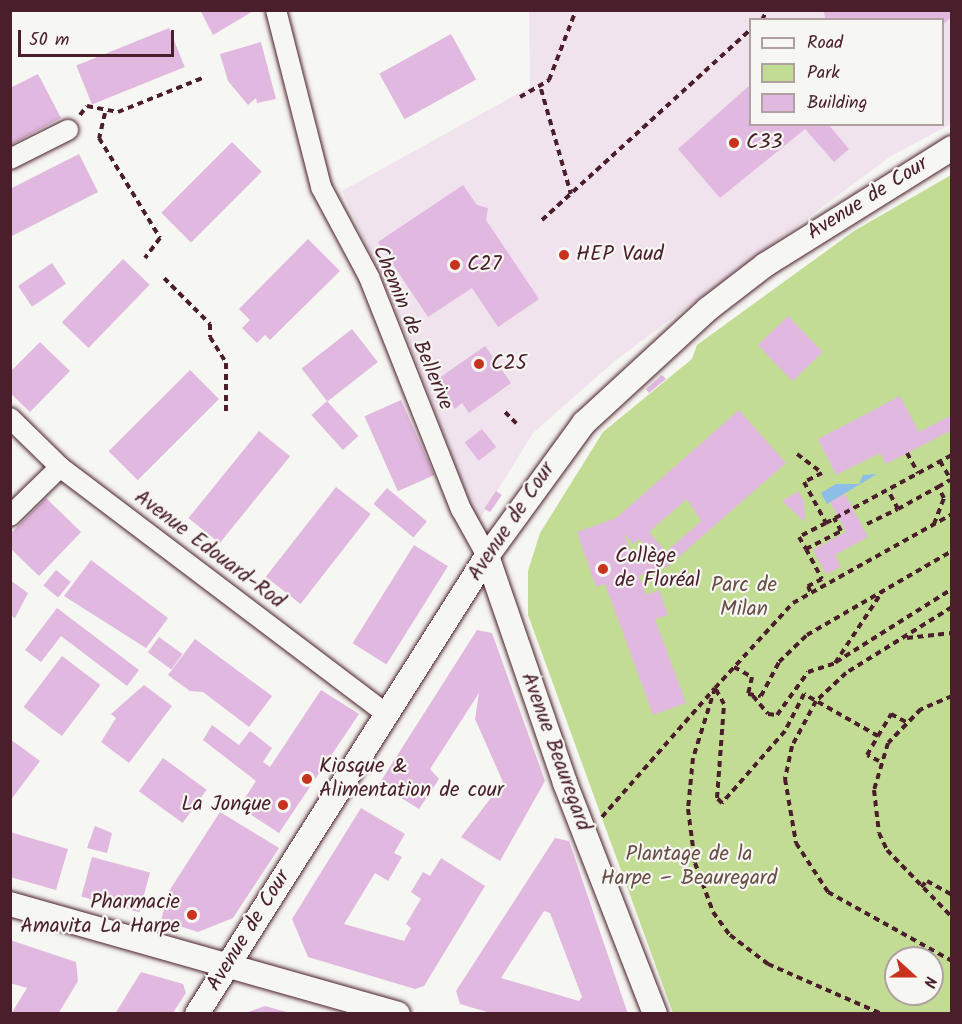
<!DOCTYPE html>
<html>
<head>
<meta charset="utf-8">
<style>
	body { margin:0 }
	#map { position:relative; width:962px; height:1024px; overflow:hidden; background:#f6f6f2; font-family:Kalam,sans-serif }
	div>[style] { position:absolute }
	.built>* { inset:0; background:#f0e3ed }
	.green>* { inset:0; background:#c2dc93 }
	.water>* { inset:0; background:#8dbee8 }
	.building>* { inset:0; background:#e1b8e0; transform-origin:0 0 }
	.path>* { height:4px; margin-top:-2px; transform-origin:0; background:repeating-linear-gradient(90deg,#4a1f2b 0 6px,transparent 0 10.5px) }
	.roads { filter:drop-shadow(0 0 2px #4a1f2b) drop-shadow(0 0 2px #4a1f2b) }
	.minor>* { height:20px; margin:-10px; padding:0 10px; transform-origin:10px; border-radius:10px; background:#f6f6f2 }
	.tertiary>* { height:24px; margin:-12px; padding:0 12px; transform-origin:12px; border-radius:12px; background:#f6f6f2 }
	.dots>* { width:16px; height:16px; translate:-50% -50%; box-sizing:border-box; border:3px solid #f6f6f2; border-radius:50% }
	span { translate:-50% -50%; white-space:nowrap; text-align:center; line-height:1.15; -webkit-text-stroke:4.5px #f6f6f2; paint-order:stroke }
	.poi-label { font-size:21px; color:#4a1f2b }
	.left { translate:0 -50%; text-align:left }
	.right { translate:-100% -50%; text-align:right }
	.street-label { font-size:21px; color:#4a1f2b }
	.park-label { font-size:21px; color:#684e45 }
	.frame { position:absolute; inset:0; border:12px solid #4a1f2b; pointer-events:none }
	.legend { position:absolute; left:749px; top:18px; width:195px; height:108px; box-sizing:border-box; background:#f6f6f2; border:2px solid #b1a0a2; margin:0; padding:8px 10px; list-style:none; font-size:18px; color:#4a1f2b }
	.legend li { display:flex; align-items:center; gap:12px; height:30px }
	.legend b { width:30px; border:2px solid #b1a0a2 }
	.north { position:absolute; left:884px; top:946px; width:60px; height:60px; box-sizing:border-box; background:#f6f6f2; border:2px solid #b1a0a2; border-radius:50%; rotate:111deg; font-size:16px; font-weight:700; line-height:24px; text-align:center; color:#4a1f2b }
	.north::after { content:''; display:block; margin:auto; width:21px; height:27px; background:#c8321e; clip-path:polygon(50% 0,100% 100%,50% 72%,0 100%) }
	.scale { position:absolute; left:18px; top:30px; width:156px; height:27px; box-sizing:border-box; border:3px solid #4a1f2b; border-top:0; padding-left:8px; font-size:18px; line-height:21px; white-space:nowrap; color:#4a1f2b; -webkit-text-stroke:4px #f6f6f2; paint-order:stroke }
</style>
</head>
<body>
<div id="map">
	<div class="built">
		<i style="clip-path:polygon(evenodd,529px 11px,951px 11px,951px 124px,891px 156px,616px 360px,533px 433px,478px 522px,399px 318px,342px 191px,530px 87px,529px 11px,750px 20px,942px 20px,942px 124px,750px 124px,750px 20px)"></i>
	</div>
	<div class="green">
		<i style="clip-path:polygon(evenodd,951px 175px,951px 1013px,673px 1013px,528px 615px,528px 571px,540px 533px,603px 432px,692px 359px,697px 345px,854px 231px,951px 175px,896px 958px,932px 958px,932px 994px,896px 994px,896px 958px)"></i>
	</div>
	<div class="water">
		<i style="clip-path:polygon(877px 474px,827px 504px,821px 493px,836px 484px,859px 484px,863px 475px)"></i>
	</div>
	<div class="building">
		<i style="clip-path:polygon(200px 10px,255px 10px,213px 35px)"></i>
		<i style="clip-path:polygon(823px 10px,952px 10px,952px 17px,942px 25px,942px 20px,826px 20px)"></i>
		<i style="left:169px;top:28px;width:42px;height:100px;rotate:68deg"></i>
		<i style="left:451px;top:34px;width:52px;height:82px;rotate:61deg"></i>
		<i style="clip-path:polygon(261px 42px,276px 99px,257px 103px,256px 98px,248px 105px,228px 81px,220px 54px)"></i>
		<i style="clip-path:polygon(38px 74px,61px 118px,10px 145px,10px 88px)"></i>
		<i style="clip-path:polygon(750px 85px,750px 124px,828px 124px,849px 149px,834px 162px,805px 129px,720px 198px,678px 149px)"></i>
		<i style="left:232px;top:142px;width:42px;height:100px;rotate:45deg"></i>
		<i style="clip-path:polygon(79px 154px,98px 192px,10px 237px,10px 189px)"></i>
		<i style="clip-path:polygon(463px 185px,477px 205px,488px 208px,486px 220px,539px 299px,498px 327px,472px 288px,428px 317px,378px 242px)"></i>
		<i style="clip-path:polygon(308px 239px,340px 271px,270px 340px,265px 335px,257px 343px,242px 328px,250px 320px,239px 309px)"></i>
		<i style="left:123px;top:259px;width:37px;height:88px;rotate:44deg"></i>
		<i style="left:52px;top:263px;width:25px;height:41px;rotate:56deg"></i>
		<i style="left:788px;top:316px;width:50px;height:42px;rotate:46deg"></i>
		<i style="left:352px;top:329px;width:42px;height:64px;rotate:52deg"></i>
		<i style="clip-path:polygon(40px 342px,70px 371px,30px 412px,10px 393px,10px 372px)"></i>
		<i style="clip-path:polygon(485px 346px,511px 383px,469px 413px,462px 403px,455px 409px,435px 381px)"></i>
		<i style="left:190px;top:370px;width:41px;height:115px;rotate:45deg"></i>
		<i style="clip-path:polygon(662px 375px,666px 379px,649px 393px,646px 389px)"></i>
		<i style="clip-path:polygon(900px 396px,919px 432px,952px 415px,952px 430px,886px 464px,880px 453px,836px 475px,818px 439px)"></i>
		<i style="left:401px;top:400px;width:82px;height:40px;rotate:66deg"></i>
		<i style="left:327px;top:401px;width:47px;height:21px;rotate:48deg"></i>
		<i style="clip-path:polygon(evenodd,739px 410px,786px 463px,666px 568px,639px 539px,633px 544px,624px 534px,632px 555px,648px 549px,656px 570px,639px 576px,646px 595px,659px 590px,668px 615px,655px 619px,686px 703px,653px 715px,605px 584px,596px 587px,577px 532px,616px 518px,739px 410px,687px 499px,701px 521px,666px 552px,649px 532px,687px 499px)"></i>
		<i style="left:482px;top:429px;width:23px;height:22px;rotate:52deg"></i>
		<i style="left:259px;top:431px;width:40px;height:112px;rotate:39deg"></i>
		<i style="left:336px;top:487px;width:44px;height:114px;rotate:38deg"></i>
		<i style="left:387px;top:488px;width:52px;height:21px;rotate:40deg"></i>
		<i style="left:496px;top:491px;width:7px;height:21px;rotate:34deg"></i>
		<i style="clip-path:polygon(799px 491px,804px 503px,805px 522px,782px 501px)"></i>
		<i style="clip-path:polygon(845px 494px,868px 537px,835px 555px,841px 567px,826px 574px,813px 550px,846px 532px,830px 502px)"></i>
		<i style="clip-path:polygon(46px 498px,81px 532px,39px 576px,10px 548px,10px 534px)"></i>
		<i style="left:414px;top:545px;width:40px;height:116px;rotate:32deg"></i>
		<i style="clip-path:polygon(91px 560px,168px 618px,146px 648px,64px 596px)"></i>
		<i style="left:56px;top:570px;width:19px;height:20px;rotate:39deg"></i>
		<i style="clip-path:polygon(10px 580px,28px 593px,15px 618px,10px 615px)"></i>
		<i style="clip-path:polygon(57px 608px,139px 670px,127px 686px,61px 636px,41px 662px,25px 650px)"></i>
		<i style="clip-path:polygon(477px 630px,492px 633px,545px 781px,500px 861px,461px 837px,503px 782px,475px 719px,479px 693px,430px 769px,439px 779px,419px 809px,379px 784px)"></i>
		<i style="left:159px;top:637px;width:29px;height:19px;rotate:36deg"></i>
		<i style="clip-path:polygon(195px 639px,272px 696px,249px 727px,203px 692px,190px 691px,168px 675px)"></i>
		<i style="left:62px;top:656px;width:48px;height:64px;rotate:37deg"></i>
		<i style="clip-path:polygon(144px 685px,172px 706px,129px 763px,101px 742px,116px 718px,111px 714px)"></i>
		<i style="clip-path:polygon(321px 690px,359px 714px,279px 833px,239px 807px,256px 781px,203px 740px,212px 725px,239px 745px,250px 731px,272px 748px,263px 762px,270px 767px)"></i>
		<i style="clip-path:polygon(10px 739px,40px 761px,10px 801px)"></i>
		<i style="left:163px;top:758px;width:54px;height:41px;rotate:36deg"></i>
		<i style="clip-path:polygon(361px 808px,405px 834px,394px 853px,402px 857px,388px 881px,375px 873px,344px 924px,404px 941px,411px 928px,406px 924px,421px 899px,411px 892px,423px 872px,430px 876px,441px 858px,485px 886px,424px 986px,415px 989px,308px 957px,292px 919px)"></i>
		<i style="clip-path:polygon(220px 812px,279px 848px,233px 918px,198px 932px,161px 920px,169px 891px)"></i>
		<i style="clip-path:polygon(95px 826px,112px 833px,107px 853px,87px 848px)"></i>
		<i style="clip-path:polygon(10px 832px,68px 849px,56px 890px,10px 877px)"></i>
		<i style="clip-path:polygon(evenodd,555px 838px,569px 841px,628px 1014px,494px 1014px,460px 1004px,456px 991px,555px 838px,544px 911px,550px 913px,582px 997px,579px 1001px,501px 978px,544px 911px)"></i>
		<i style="left:92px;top:857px;width:60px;height:41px;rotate:15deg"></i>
		<i style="clip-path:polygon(10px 940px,76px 962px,78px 981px,58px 1014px,11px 1014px,27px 988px,10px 983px)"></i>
		<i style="clip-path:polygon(141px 972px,183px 984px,186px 993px,172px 1014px,115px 1014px)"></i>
		<i style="clip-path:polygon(265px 1006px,290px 1013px,290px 1014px,243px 1014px)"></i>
	</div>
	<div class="path">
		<i style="left:762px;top:20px;width:11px;rotate:-63deg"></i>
		<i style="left:541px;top:89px;width:109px;rotate:74.1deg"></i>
		<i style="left:520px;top:97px;width:34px;rotate:-30deg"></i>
		<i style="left:549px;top:80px;width:75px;rotate:-68.9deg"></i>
		<i style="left:105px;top:113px;width:26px;rotate:103deg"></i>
		<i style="left:99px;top:138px;width:117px;rotate:58.6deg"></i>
		<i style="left:160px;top:238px;width:25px;rotate:127deg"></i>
		<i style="left:80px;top:115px;width:11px;rotate:-52deg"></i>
		<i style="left:87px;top:106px;width:32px;rotate:11deg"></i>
		<i style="left:118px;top:112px;width:94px;rotate:-21.9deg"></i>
		<i style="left:542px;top:220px;width:282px;rotate:-42.4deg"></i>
		<i style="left:164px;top:278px;width:65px;rotate:45deg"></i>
		<i style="left:210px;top:324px;width:13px;rotate:90deg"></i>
		<i style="left:210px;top:337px;width:31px;rotate:58deg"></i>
		<i style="left:226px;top:363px;width:49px;rotate:90deg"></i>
		<i style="left:505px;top:412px;width:16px;rotate:45deg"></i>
		<i style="left:907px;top:453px;width:23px;rotate:61deg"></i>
		<i style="left:797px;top:454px;width:31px;rotate:37deg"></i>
		<i style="left:822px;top:473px;width:20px;rotate:153deg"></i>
		<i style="left:804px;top:482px;width:47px;rotate:61.8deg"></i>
		<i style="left:826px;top:523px;width:143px;rotate:-28.4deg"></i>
		<i style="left:940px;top:461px;width:22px;rotate:60deg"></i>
		<i style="left:898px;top:509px;width:46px;rotate:-28.8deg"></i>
		<i style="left:826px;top:523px;width:30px;rotate:153deg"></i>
		<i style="left:799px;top:537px;width:14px;rotate:60deg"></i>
		<i style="left:806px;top:549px;width:39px;rotate:-27deg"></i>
		<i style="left:841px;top:531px;width:15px;rotate:-118deg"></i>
		<i style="left:867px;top:524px;width:34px;rotate:-26deg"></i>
		<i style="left:898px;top:509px;width:21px;rotate:-118deg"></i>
		<i style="left:934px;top:524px;width:28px;rotate:-69deg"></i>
		<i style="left:944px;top:498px;width:13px;rotate:-119deg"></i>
		<i style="left:938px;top:487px;width:14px;rotate:-30deg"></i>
		<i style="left:806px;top:549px;width:34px;rotate:62deg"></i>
		<i style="left:822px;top:579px;width:16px;rotate:153deg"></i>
		<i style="left:808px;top:586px;width:8px;rotate:67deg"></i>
		<i style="left:952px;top:607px;width:125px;rotate:148.1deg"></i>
		<i style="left:846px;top:673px;width:41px;rotate:137deg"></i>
		<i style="left:816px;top:701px;width:51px;rotate:118.1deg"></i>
		<i style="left:792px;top:746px;width:34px;rotate:102deg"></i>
		<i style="left:785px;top:779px;width:65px;rotate:80.2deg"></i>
		<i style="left:796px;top:843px;width:59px;rotate:56.9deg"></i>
		<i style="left:828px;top:892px;width:142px;rotate:29.1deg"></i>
		<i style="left:907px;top:638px;width:45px;rotate:-6.3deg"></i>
		<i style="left:836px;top:662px;width:137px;rotate:-32.2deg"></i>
		<i style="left:734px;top:667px;width:21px;rotate:29deg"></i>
		<i style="left:752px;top:677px;width:17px;rotate:103deg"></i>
		<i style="left:748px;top:694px;width:13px;rotate:9deg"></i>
		<i style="left:761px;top:696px;width:38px;rotate:-62deg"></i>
		<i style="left:779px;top:662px;width:39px;rotate:-44deg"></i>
		<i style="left:807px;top:635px;width:168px;rotate:-30.1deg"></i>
		<i style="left:753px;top:696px;width:23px;rotate:50deg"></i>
		<i style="left:768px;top:714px;width:9px;rotate:6deg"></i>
		<i style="left:777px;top:715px;width:53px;rotate:-54.2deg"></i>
		<i style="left:808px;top:672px;width:28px;rotate:-18deg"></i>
		<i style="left:835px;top:663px;width:85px;rotate:-56.5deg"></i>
		<i style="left:952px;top:696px;width:34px;rotate:157deg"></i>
		<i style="left:921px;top:709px;width:47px;rotate:134.1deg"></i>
		<i style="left:888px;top:743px;width:49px;rotate:106.6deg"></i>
		<i style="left:874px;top:790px;width:43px;rotate:83.4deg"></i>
		<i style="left:879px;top:833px;width:19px;rotate:65deg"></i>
		<i style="left:887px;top:850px;width:93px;rotate:45.9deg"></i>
		<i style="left:878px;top:736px;width:26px;rotate:-59deg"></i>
		<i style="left:891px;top:714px;width:17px;rotate:28deg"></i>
		<i style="left:879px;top:761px;width:13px;rotate:-153deg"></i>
		<i style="left:867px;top:755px;width:22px;rotate:-60deg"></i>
		<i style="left:878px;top:736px;width:85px;rotate:-150.4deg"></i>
		<i style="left:804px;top:694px;width:42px;rotate:117.2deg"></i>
		<i style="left:785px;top:731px;width:96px;rotate:131.2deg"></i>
		<i style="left:722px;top:803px;width:7px;rotate:-135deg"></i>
		<i style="left:717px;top:798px;width:94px;rotate:-85.7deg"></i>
		<i style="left:724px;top:704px;width:18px;rotate:-119deg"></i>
		<i style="left:715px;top:688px;width:115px;rotate:-47.5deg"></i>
		<i style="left:793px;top:603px;width:182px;rotate:-29.2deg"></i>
		<i style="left:602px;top:817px;width:171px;rotate:-48.8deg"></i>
		<i style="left:715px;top:688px;width:73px;rotate:107.4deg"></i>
		<i style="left:693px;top:758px;width:51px;rotate:95.6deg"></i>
		<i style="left:688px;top:809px;width:54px;rotate:82.6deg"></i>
		<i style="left:695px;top:863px;width:52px;rotate:69.8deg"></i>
		<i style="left:713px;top:912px;width:29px;rotate:54deg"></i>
		<i style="left:730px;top:935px;width:48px;rotate:37.3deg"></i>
		<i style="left:768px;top:964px;width:124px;rotate:23.7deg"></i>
		<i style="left:921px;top:887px;width:8px;rotate:-45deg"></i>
		<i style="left:927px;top:881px;width:29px;rotate:29deg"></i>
	</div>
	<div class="roads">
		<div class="minor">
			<i style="left:276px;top:10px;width:183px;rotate:75.7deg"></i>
			<i style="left:321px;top:187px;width:102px;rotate:61.9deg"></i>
			<i style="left:369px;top:277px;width:250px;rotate:68.4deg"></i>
			<i style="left:461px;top:509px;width:54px;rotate:61deg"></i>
			<i style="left:10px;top:159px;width:65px;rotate:-26.6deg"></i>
			<i style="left:10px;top:418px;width:70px;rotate:44.4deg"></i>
			<i style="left:60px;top:467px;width:408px;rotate:37.1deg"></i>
			<i style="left:10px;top:516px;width:70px;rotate:-44.4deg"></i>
		</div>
		<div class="tertiary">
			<i style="left:487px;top:556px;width:240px;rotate:71deg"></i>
			<i style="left:565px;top:783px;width:248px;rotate:68.7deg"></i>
			<i style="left:10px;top:904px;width:403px;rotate:15.8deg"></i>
			<i style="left:197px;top:1014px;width:542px;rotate:-57.66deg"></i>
			<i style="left:487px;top:556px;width:165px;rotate:-53.9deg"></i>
			<i style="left:584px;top:423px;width:168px;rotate:-42.6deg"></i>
			<i style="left:708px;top:309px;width:72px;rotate:-37.7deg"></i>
			<i style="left:765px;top:265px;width:221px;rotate:-32deg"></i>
		</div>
	</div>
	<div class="dots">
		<i style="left:734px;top:143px;background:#c8321e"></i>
		<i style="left:564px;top:255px;background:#c8321e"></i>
		<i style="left:455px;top:265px;background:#c8321e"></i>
		<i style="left:479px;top:364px;background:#c8321e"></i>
		<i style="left:603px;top:569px;background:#c8321e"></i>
		<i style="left:307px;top:779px;background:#c8321e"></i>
		<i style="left:283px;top:805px;background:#c8321e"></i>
		<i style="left:192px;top:915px;background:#c8321e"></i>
	</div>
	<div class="poi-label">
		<span class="left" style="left:746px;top:143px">C33</span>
		<span class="left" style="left:576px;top:255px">HEP Vaud</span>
		<span class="left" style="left:467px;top:265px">C27</span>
		<span class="left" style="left:491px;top:364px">C25</span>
		<span class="left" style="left:615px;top:569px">Collège<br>de Floréal</span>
		<span class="left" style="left:319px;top:779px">Kiosque &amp;<br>Alimentation de cour</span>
		<span class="right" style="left:271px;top:805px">La Jonque</span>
		<span class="right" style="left:180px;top:915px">Pharmacie<br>Amavita La Harpe</span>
	</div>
	<div class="street-label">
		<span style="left:868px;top:199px;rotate:-32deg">Avenue de Cour</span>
		<span style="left:412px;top:328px;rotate:67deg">Chemin de Bellerive</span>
		<span style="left:512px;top:522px;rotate:-56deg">Avenue de Cour</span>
		<span style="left:209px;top:550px;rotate:37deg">Avenue Edouard-Rod</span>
		<span style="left:555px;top:752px;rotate:70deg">Avenue Beauregard</span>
		<span style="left:249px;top:931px;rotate:-58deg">Avenue de Cour</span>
	</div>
	<div class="park-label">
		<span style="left:744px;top:598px">Parc de<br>Milan</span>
		<span style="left:689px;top:867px">Plantage de la<br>Harpe – Beauregard</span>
	</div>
	<div class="frame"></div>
	<ul class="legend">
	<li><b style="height:8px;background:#f6f6f2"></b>Road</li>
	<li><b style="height:16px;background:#c2dc93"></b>Park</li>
	<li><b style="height:16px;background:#e1b8e0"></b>Building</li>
	</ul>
	<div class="north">N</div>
	<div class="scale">50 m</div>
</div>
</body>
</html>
